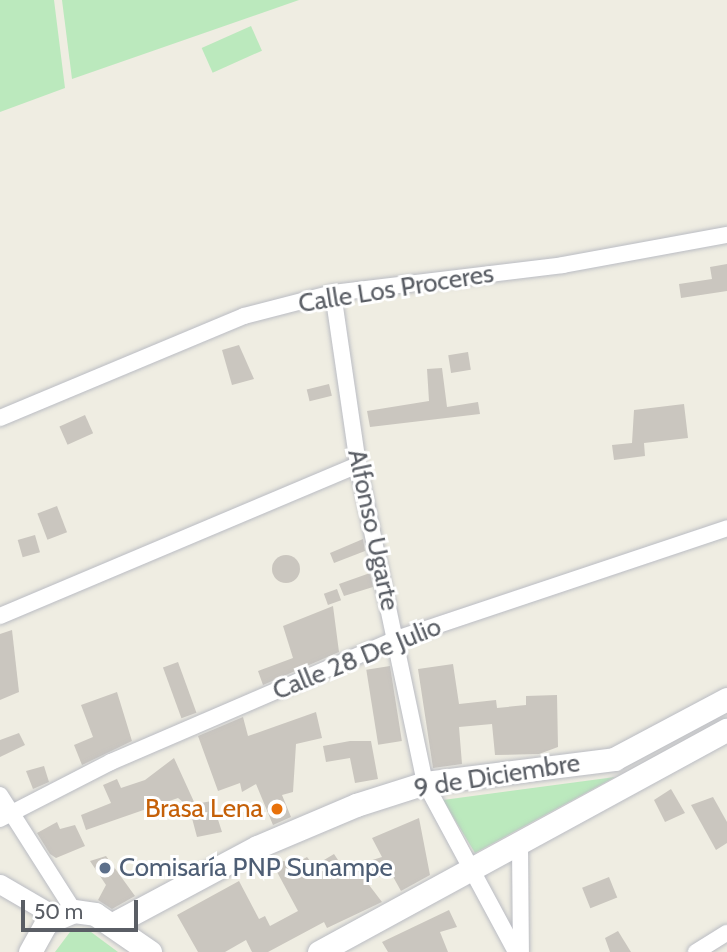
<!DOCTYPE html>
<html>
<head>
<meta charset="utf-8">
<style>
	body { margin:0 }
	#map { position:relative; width:727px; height:952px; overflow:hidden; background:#efede2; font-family:Cabin,sans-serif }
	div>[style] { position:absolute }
	.green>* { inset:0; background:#bbe9bd; transform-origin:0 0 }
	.building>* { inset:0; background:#cac6bf; transform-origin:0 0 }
	.round { border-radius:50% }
	.roads { filter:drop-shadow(0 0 2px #babcc3) drop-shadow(0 0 2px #babcc3) }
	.minor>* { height:16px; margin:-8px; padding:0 8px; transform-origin:8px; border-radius:8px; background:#fff }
	.tertiary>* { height:19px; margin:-9.5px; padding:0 9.5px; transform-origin:9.5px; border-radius:9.5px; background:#fff }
	.secondary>* { height:23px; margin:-11.5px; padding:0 11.5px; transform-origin:11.5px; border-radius:11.5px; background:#fff }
	.dots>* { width:19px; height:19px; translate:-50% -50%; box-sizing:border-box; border:4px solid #fff; border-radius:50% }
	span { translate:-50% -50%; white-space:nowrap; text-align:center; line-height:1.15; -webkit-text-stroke:6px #fff; paint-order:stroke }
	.street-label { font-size:26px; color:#5a5e65 }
	.food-label { font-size:26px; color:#c56008 }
	.right { translate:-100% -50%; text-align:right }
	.service-label { font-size:26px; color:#4e5e75 }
	.left { translate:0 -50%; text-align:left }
	.scale { position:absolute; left:21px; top:900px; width:117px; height:32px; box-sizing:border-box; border:4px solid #5a5e65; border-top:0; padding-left:9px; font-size:21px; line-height:24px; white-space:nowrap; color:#5a5e65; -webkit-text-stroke:5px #fff; paint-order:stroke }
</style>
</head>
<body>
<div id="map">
	<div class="green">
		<i style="clip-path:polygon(0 0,54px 0,65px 88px,0 112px)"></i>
		<i style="clip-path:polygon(62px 0,299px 0,72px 79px)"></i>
		<i style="left:251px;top:26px;width:27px;height:54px;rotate:66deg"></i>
		<i style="clip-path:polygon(615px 777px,475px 853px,443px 800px)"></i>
		<i style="clip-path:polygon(87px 929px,118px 952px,55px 952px,70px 932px)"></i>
	</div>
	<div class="building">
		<i style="clip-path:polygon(727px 264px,727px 291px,681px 298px,679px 284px,712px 279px,710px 267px)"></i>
		<i style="clip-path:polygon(239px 345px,254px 379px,232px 385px,222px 350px)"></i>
		<i style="left:468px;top:352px;width:18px;height:20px;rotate:81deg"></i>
		<i style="clip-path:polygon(442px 368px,447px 407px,478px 402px,480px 414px,370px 427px,367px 411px,429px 401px,427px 369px)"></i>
		<i style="left:329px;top:384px;width:12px;height:23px;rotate:76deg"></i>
		<i style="clip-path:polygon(684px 404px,688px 438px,644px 443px,645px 456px,614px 460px,612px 445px,632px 443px,634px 410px)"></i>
		<i style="left:85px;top:415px;width:20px;height:28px;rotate:66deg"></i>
		<i style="left:57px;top:506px;width:28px;height:21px;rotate:69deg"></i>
		<i style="left:35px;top:535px;width:18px;height:18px;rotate:74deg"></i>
		<i style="clip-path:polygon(363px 539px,365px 551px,334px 563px,330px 553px)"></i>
		<i class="round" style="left:272px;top:555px;width:28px;height:28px"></i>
		<i style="clip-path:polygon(370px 573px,373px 587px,344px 596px,339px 584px)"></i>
		<i style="left:337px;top:589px;width:12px;height:14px;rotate:70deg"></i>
		<i style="clip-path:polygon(333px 606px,339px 652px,263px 685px,258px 671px,293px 658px,283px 626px)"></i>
		<i style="clip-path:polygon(12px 630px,19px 692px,0 700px,0 634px)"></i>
		<i style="left:178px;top:662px;width:54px;height:16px;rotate:70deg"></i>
		<i style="clip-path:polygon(453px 664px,459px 704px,496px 700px,497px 708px,526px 705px,526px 696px,557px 695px,558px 747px,539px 754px,495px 755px,492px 724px,459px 727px,462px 764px,433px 768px,418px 669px)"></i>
		<i style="left:390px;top:666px;width:76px;height:24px;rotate:81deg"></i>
		<i style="clip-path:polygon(117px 692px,132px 741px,82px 765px,74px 745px,93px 737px,81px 705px)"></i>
		<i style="clip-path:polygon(316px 712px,322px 738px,296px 744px,293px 792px,282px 795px,291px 817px,273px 825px,256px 784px,242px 792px,240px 783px,218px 791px,198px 736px,243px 717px,248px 736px)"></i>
		<i style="clip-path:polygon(19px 733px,25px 745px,0 757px,0 740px)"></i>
		<i style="clip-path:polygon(350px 741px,371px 741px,378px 779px,355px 783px,350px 758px,326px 762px,323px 746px)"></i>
		<i style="clip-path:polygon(174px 758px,195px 804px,212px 801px,222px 832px,197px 837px,189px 807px,178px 798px,86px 830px,81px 815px,111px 803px,103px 785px,117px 779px,121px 788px,145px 780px)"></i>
		<i style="clip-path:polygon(44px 766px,49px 782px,33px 789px,26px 771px)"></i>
		<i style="clip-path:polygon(671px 789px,685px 813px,665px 822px,654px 800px)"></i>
		<i style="clip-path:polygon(713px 797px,727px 822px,727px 843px,716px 850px,691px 805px)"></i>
		<i style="clip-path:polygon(419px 818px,430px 875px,401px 891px,391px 873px,366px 881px,382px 902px,327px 928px,324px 922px,268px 952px,252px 952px,246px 940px,225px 952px,198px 952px,177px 915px,239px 881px,259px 919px,265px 916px,270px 926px,298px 911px,269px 857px,294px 864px,307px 857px,314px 866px,334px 854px,344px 869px,382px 857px,372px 838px)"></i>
		<i style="clip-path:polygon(57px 822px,60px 829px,75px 825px,85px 846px,56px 858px,50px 854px,37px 833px)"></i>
		<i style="clip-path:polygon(106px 856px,135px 896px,112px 909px,98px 900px,106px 885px,90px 861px)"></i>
		<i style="left:609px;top:877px;width:22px;height:29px;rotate:68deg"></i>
		<i style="clip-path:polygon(449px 910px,457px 927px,440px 932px,448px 952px,388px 952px,382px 942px)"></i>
		<i style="clip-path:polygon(618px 931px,631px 952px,610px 952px,605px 938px)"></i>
	</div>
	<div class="roads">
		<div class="minor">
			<i style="left:333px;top:293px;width:174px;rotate:81.7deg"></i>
			<i style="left:358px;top:465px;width:325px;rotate:78.1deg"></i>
			<i style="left:425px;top:783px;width:192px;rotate:61.7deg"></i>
			<i style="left:0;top:418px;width:264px;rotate:-22.7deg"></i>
			<i style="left:244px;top:316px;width:92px;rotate:-14.5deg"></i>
			<i style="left:333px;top:293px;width:232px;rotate:-6.9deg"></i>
			<i style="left:563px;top:265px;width:167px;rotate:-10.4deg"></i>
			<i style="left:0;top:616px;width:389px;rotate:-22.9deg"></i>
			<i style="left:0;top:795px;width:138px;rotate:57.5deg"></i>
			<i style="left:0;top:819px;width:125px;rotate:-27.2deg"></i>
			<i style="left:111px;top:762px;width:310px;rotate:-23.3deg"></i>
			<i style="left:396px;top:639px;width:349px;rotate:-18.5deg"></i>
			<i style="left:520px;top:845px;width:107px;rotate:89.5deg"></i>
			<i style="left:696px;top:952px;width:36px;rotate:-32deg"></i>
		</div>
		<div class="tertiary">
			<i style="left:0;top:884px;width:64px;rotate:30.2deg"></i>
		</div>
		<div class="secondary">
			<i style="left:113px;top:924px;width:163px;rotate:-28.1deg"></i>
			<i style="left:257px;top:847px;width:108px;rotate:-23deg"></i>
			<i style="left:356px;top:805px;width:72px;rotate:-17.7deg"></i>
			<i style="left:425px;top:783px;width:191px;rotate:-7.2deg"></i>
			<i style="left:614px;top:759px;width:128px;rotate:-28deg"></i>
			<i style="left:30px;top:952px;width:33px;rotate:-61deg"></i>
			<i style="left:46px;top:923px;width:30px;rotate:-23deg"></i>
			<i style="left:74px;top:911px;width:21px;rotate:8deg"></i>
			<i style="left:95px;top:914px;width:67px;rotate:34.6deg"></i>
			<i style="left:319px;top:952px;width:464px;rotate:-28.6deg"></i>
		</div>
	</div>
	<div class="dots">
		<i style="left:277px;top:809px;background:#e8710a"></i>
		<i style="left:105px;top:868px;background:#5c6f8a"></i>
	</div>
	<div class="street-label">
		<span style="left:396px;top:289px;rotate:-9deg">Calle Los Proceres</span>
		<span style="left:373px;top:530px;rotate:78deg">Alfonso Ugarte</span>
		<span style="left:357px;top:659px;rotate:-22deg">Calle 28 De Julio</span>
		<span style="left:497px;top:776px;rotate:-9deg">9 de Diciembre</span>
	</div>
	<div class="food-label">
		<span class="right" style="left:263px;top:809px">Brasa Lena</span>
	</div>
	<div class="service-label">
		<span class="left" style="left:119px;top:868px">Comisaría PNP Sunampe</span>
	</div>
	<div class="scale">50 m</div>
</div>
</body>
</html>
